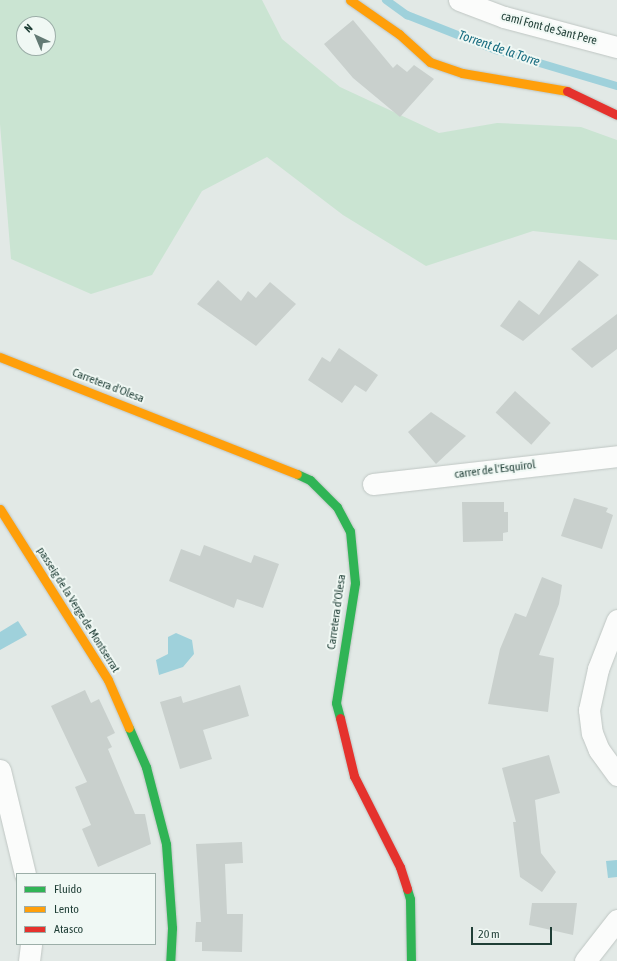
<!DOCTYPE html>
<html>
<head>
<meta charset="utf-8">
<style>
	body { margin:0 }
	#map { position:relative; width:617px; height:961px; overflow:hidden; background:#e2e9e6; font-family:"Asap Condensed",sans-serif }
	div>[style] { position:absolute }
	.green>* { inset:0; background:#cae4d2 }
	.water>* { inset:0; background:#9fd1db }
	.stream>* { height:8px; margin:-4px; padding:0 4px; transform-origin:4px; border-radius:4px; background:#9fd1db }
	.building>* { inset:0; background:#c9d0cd; transform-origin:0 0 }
	.roads { filter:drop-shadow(0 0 1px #bfc6c3) drop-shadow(0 0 1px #bfc6c3) }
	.street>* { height:21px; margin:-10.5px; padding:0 10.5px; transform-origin:10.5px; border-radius:10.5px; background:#fbfcfb }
	.fast>* { height:9px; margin:-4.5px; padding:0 4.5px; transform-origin:4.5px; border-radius:4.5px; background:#30b455 }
	.slow>* { height:9px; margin:-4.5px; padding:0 4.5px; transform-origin:4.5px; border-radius:4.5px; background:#ff9f0a }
	.jam>* { height:9px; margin:-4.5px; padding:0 4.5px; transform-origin:4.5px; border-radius:4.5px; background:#e5322d }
	span { translate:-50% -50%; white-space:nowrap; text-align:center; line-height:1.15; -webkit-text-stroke:4px #f0f8f4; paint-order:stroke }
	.street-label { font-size:12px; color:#1f3e36 }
	.water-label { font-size:13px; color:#146a7e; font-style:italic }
	.legend { position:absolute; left:16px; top:873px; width:140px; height:72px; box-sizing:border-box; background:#f0f8f4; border:1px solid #9caea8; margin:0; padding:5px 7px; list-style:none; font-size:12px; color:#1f3e36 }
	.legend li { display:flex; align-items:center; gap:8px; height:20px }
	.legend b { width:20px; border:1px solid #9caea8 }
	.north { position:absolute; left:16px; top:16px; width:40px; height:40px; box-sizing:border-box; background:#f0f8f4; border:1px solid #9caea8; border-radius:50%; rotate:316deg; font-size:11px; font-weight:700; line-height:16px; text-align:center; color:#1f3e36 }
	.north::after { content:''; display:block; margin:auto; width:14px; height:18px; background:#637a74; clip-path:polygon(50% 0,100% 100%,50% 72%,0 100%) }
	.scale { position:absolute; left:471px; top:927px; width:81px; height:18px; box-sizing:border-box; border:2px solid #1f3e36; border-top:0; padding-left:5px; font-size:12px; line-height:14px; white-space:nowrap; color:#1f3e36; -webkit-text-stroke:3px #f0f8f4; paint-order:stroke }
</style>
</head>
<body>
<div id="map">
	<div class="green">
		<i style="clip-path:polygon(evenodd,0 0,262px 0,282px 39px,340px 87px,439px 133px,497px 123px,581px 127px,617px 140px,617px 240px,533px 231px,426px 266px,343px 215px,267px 157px,202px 191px,152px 275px,91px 294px,11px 259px,0 124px,0 0,24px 24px,48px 24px,48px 48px,24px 48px,24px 24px)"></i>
	</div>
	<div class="water">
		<i style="clip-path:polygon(18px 621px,27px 635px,0 650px,0 632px)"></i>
		<i style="clip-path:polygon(176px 633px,192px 640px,194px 654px,183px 667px,159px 675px,156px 660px,168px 654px,168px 637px)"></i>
		<i style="clip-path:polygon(617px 860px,617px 877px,608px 878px,606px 861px)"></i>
	</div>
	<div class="stream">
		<i style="left:386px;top:0;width:26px;rotate:36deg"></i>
		<i style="left:407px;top:15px;width:96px;rotate:21.5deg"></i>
		<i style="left:496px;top:50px;width:126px;rotate:16.6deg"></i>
	</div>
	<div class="building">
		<i style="clip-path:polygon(353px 20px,393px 68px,397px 64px,407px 72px,414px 65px,434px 79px,400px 117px,353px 78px,324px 44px)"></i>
		<i style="clip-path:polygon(579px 260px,599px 275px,523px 341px,500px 326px,519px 300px,539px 315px)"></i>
		<i style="clip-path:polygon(218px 280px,241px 301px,248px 291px,256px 298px,270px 282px,296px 304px,256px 346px,197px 304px)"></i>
		<i style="clip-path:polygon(617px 314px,617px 349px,592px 368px,571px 349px)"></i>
		<i style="clip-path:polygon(339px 348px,378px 375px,366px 392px,355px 385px,342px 403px,308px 380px,322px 357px,330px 362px)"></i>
		<i style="left:515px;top:391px;width:48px;height:29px;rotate:42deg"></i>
		<i style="clip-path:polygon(431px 412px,466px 436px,436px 464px,408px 432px)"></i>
		<i style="clip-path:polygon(574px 498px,608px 508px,606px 512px,613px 515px,602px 549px,561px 536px)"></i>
		<i style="clip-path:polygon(462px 502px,504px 502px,504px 512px,508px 512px,508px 532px,503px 533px,503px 541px,463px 542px)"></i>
		<i style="clip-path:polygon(204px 545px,251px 563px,254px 555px,279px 564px,263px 608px,237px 599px,234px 608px,169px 581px,181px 549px,200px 556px)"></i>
		<i style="clip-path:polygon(542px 577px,562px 585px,559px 604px,539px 655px,554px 658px,548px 712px,488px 704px,500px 649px,515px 613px,526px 617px)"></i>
		<i style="clip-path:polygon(240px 685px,249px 716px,203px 730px,212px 759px,180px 769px,160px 702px,181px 696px,183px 703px)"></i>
		<i style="clip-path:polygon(85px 690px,91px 703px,99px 699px,115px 733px,107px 737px,112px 747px,108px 749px,135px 814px,145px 814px,151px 844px,98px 867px,82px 829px,91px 825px,75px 787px,87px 782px,51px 706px)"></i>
		<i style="clip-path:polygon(549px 755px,560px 793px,535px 800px,541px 853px,556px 872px,542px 892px,520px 877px,513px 822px,516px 822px,502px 768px)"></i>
		<i style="clip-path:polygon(242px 842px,243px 863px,225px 864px,227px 914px,243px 914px,242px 952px,202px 951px,202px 942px,195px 942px,196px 922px,201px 922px,196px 844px)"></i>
		<i style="clip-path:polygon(532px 903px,577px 903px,573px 935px,529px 925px)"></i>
	</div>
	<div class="roads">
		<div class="street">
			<i style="left:459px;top:0;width:48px;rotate:20.7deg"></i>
			<i style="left:504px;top:17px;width:117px;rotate:14.9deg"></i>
			<i style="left:373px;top:484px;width:246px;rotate:-6.5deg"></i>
			<i style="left:617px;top:620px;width:53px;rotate:111.2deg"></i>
			<i style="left:598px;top:669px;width:42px;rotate:102.4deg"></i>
			<i style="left:589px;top:710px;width:23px;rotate:83deg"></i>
			<i style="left:592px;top:733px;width:18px;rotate:68deg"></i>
			<i style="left:599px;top:750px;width:31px;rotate:54deg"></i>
			<i style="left:0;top:770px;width:107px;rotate:76.5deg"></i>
			<i style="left:29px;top:961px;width:17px;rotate:-83deg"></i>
			<i style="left:585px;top:961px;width:52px;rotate:-52deg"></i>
		</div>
		<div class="fast">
			<i style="left:297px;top:474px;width:14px;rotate:25deg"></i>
			<i style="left:310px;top:480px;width:38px;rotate:45deg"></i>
			<i style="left:337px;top:507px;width:27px;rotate:62deg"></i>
			<i style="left:350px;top:531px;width:52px;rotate:84.5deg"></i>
			<i style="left:355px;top:583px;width:121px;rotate:99deg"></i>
			<i style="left:336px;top:703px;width:16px;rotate:75deg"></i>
			<i style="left:129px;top:728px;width:43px;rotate:66.4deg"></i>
			<i style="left:146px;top:767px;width:80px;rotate:75.4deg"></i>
			<i style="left:166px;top:844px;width:84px;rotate:85.9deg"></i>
			<i style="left:172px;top:928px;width:33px;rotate:93deg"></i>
			<i style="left:407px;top:889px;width:10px;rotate:73deg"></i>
			<i style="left:410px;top:899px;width:62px;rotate:89.1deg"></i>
		</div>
		<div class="slow">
			<i style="left:350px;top:0;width:60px;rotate:34.8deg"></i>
			<i style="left:399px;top:34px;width:42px;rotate:42.1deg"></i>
			<i style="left:430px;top:62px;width:34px;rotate:19deg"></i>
			<i style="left:462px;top:73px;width:107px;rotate:9.7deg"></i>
			<i style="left:0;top:357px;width:319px;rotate:21.5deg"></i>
			<i style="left:0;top:509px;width:202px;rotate:57.7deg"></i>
			<i style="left:108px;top:680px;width:52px;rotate:66.4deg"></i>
		</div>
		<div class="jam">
			<i style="left:567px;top:91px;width:55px;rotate:25.6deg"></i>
			<i style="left:340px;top:718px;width:60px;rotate:76.4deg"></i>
			<i style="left:354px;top:776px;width:102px;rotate:63.2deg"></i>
			<i style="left:400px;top:867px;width:23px;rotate:72deg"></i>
		</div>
	</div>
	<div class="street-label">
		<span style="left:549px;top:29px;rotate:15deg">camí Font de Sant Pere</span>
		<span style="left:108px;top:386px;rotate:21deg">Carretera d'Olesa</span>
		<span style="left:495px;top:470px;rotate:-7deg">carrer de l'Esquirol</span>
		<span style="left:78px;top:610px;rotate:58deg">passeig de la Verge de Montserrat</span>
		<span style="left:337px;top:612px;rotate:-82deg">Carretera d'Olesa</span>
	</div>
	<div class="water-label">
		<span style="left:499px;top:49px;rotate:19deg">Torrent de la Torre</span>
	</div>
	<ul class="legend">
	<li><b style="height:5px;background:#30b455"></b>Fluido</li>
	<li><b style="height:5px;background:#ff9f0a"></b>Lento</li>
	<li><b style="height:5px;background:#e5322d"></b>Atasco</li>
	</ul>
	<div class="north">N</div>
	<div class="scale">20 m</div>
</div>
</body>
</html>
